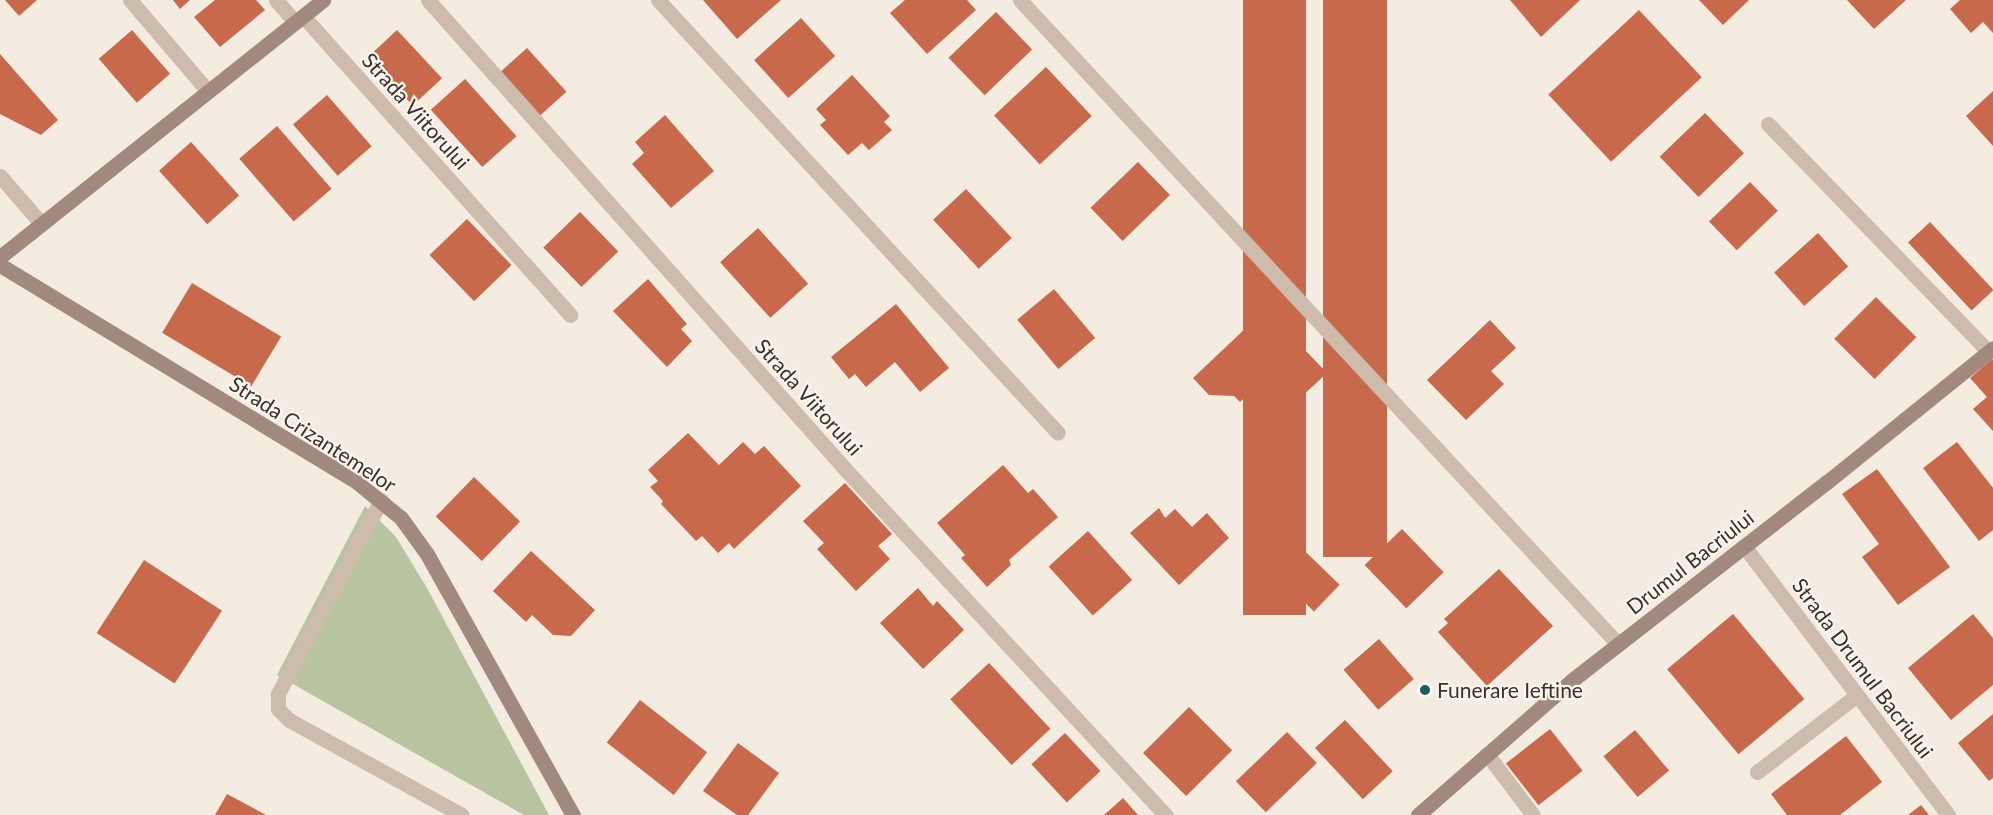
<!DOCTYPE html>
<html>
<head>
<meta charset="utf-8">
<style>
	body { margin:0 }
	#map { position:relative; width:1993px; height:815px; overflow:hidden; background:#f4ebe1; font-family:Lato,sans-serif }
	div>[style] { position:absolute }
	.green>* { inset:0; background:#b8c4a0 }
	.building>* { inset:0; background:#c8694b; transform-origin:0 0 }
	.lane>* { height:15px; margin:-7.5px; padding:0 7.5px; transform-origin:7.5px; border-radius:7.5px; background:#cdbbac }
	.street>* { height:15px; margin:-7.5px; padding:0 7.5px; transform-origin:7.5px; border-radius:7.5px; background:#cdbbac }
	.secondary>* { height:15px; margin:-7.5px; padding:0 7.5px; transform-origin:7.5px; border-radius:7.5px; background:#a18a7d }
	.dots>* { width:16px; height:16px; translate:-50% -50%; box-sizing:border-box; border:3px solid #fbf5ee; border-radius:50% }
	span { translate:-50% -50%; white-space:nowrap; text-align:center; line-height:1.15; -webkit-text-stroke:4.5px #fbf5ee; paint-order:stroke }
	.street-label { font-size:21px; color:#3b302b }
	.poi-label { font-size:21px; color:#3b302b }
	.left { translate:0 -50%; text-align:left }
</style>
</head>
<body>
<div id="map">
	<div class="green">
		<i style="clip-path:polygon(365px 506px,396px 537px,427px 588px,549px 815px,524px 815px,277px 675px)"></i>
	</div>
	<div class="building">
		<i style="clip-path:polygon(5px 0,37px 0,19px 16px)"></i>
		<i style="clip-path:polygon(173px 0,190px 0,180px 9px)"></i>
		<i style="clip-path:polygon(215px 0,256px 0,265px 10px,220px 47px,194px 17px)"></i>
		<i style="clip-path:polygon(703px 0,781px 0,737px 39px)"></i>
		<i style="clip-path:polygon(905px 0,967px 0,976px 10px,927px 54px,890px 13px)"></i>
		<i style="left:1243px;top:0;width:63px;height:615px"></i>
		<i style="left:1323px;top:0;width:64px;height:557px"></i>
		<i style="clip-path:polygon(1510px 0,1580px 0,1541px 37px)"></i>
		<i style="clip-path:polygon(1699px 0,1749px 0,1723px 25px)"></i>
		<i style="clip-path:polygon(1847px 0,1906px 0,1874px 29px)"></i>
		<i style="clip-path:polygon(1960px 0,1993px 0,1993px 33px,1983px 22px,1971px 33px,1950px 9px)"></i>
		<i style="left:1639px;top:10px;width:92px;height:124px;rotate:47deg"></i>
		<i style="left:996px;top:12px;width:52px;height:66px;rotate:46deg"></i>
		<i style="left:801px;top:18px;width:51px;height:63px;rotate:48deg"></i>
		<i style="left:132px;top:30px;width:58px;height:44px;rotate:49deg"></i>
		<i style="left:397px;top:30px;width:66px;height:40px;rotate:47deg"></i>
		<i style="left:527px;top:48px;width:59px;height:37px;rotate:48deg"></i>
		<i style="clip-path:polygon(0 54px,58px 120px,41px 135px,0 114px)"></i>
		<i style="left:1046px;top:67px;width:67px;height:71px;rotate:47deg"></i>
		<i style="clip-path:polygon(852px 75px,890px 116px,884px 122px,892px 130px,869px 150px,862px 143px,848px 155px,820px 125px,826px 120px,816px 109px)"></i>
		<i style="left:465px;top:79px;width:77px;height:46px;rotate:48deg"></i>
		<i style="clip-path:polygon(1993px 91px,1993px 146px,1966px 116px)"></i>
		<i style="left:327px;top:95px;width:68px;height:45px;rotate:49deg"></i>
		<i style="left:1705px;top:113px;width:56px;height:63px;rotate:46deg"></i>
		<i style="clip-path:polygon(665px 115px,714px 171px,671px 208px,632px 164px,644px 153px,635px 142px)"></i>
		<i style="left:277px;top:126px;width:83px;height:50px;rotate:49deg"></i>
		<i style="left:191px;top:142px;width:72px;height:43px;rotate:48deg"></i>
		<i style="left:1138px;top:162px;width:46px;height:66px;rotate:46deg"></i>
		<i style="left:1750px;top:182px;width:40px;height:57px;rotate:46deg"></i>
		<i style="left:966px;top:189px;width:67px;height:45px;rotate:47deg"></i>
		<i style="left:580px;top:212px;width:55px;height:51px;rotate:46deg"></i>
		<i style="left:467px;top:219px;width:64px;height:52px;rotate:46deg"></i>
		<i style="left:1930px;top:222px;width:93px;height:30px;rotate:47deg"></i>
		<i style="left:758px;top:228px;width:75px;height:51px;rotate:48deg"></i>
		<i style="left:1818px;top:233px;width:45px;height:59px;rotate:48deg"></i>
		<i style="clip-path:polygon(648px 279px,687px 324px,681px 329px,692px 341px,667px 367px,613px 311px)"></i>
		<i style="left:192px;top:283px;width:104px;height:58px;rotate:31deg"></i>
		<i style="left:1054px;top:289px;width:64px;height:48px;rotate:50deg"></i>
		<i style="left:1876px;top:297px;width:57px;height:59px;rotate:45deg"></i>
		<i style="clip-path:polygon(896px 304px,949px 368px,920px 392px,895px 362px,866px 387px,855px 374px,849px 379px,831px 357px)"></i>
		<i style="clip-path:polygon(1266px 309px,1327px 373px,1298px 400px,1292px 393px,1270px 414px,1259px 404px,1255px 408px,1245px 397px,1240px 402px,1234px 396px,1209px 395px,1193px 378px)"></i>
		<i style="clip-path:polygon(1490px 320px,1516px 348px,1491px 371px,1504px 384px,1466px 420px,1427px 380px)"></i>
		<i style="clip-path:polygon(1993px 358px,1993px 431px,1973px 409px,1987px 397px,1970px 378px)"></i>
		<i style="clip-path:polygon(688px 433px,719px 465px,743px 442px,755px 454px,764px 446px,801px 486px,734px 549px,729px 543px,718px 553px,702px 536px,696px 541px,661px 504px,663px 501px,650px 487px,658px 481px,648px 470px)"></i>
		<i style="clip-path:polygon(1957px 442px,1993px 488px,1993px 530px,1979px 541px,1923px 468px)"></i>
		<i style="clip-path:polygon(1003px 465px,1028px 493px,1033px 489px,1058px 517px,1009px 560px,1011px 565px,987px 587px,961px 558px,965px 555px,937px 523px)"></i>
		<i style="clip-path:polygon(1877px 469px,1950px 567px,1898px 605px,1862px 557px,1879px 544px,1842px 494px)"></i>
		<i style="left:474px;top:477px;width:64px;height:55px;rotate:44deg"></i>
		<i style="clip-path:polygon(845px 483px,892px 534px,878px 546px,890px 559px,856px 591px,817px 549px,824px 543px,803px 521px)"></i>
		<i style="clip-path:polygon(1159px 508px,1165px 518px,1175px 509px,1192px 527px,1207px 513px,1229px 538px,1179px 585px,1130px 533px)"></i>
		<i style="left:1402px;top:529px;width:60px;height:52px;rotate:46deg"></i>
		<i style="left:1088px;top:531px;width:66px;height:53px;rotate:48deg"></i>
		<i style="left:1285px;top:532px;width:76px;height:37px;rotate:44deg"></i>
		<i style="clip-path:polygon(531px 551px,595px 610px,571px 636px,553px 635px,532px 615px,526px 622px,493px 591px)"></i>
		<i style="left:144px;top:560px;width:93px;height:87px;rotate:33deg"></i>
		<i style="clip-path:polygon(1499px 569px,1553px 626px,1487px 686px,1438px 632px,1448px 623px,1444px 619px)"></i>
		<i style="clip-path:polygon(918px 588px,933px 606px,937px 601px,964px 630px,923px 669px,880px 623px)"></i>
		<i style="left:1733px;top:614px;width:111px;height:86px;rotate:50deg"></i>
		<i style="clip-path:polygon(1973px 614px,1993px 638px,1993px 685px,1951px 720px,1908px 668px)"></i>
		<i style="left:1379px;top:639px;width:53px;height:47px;rotate:49deg"></i>
		<i style="left:989px;top:663px;width:90px;height:53px;rotate:47deg"></i>
		<i style="left:640px;top:700px;width:85px;height:54px;rotate:38deg"></i>
		<i style="left:1189px;top:707px;width:61px;height:65px;rotate:45deg"></i>
		<i style="clip-path:polygon(1993px 714px,1993px 778px,1989px 781px,1958px 743px)"></i>
		<i style="left:1345px;top:720px;width:70px;height:41px;rotate:47deg"></i>
		<i style="left:1550px;top:729px;width:53px;height:56px;rotate:52deg"></i>
		<i style="left:1635px;top:730px;width:53px;height:41px;rotate:50deg"></i>
		<i style="left:1287px;top:732px;width:43px;height:71px;rotate:46deg"></i>
		<i style="left:1065px;top:733px;width:52px;height:46px;rotate:47deg"></i>
		<i style="clip-path:polygon(1846px 736px,1882px 782px,1840px 815px,1787px 815px,1771px 794px)"></i>
		<i style="clip-path:polygon(738px 743px,779px 773px,748px 815px,737px 815px,703px 791px)"></i>
		<i style="clip-path:polygon(227px 794px,266px 815px,215px 815px)"></i>
		<i style="clip-path:polygon(1123px 798px,1138px 815px,1104px 815px)"></i>
		<i style="clip-path:polygon(1921px 805px,1929px 815px,1908px 815px)"></i>
	</div>
	<div class="lane">
		<i style="left:381px;top:500px;width:220px;rotate:118deg"></i>
		<i style="left:278px;top:694px;width:15px;rotate:90deg"></i>
		<i style="left:278px;top:709px;width:16px;rotate:45deg"></i>
		<i style="left:289px;top:720px;width:197px;rotate:28.8deg"></i>
		<i style="left:1757px;top:772px;width:126px;rotate:-37.6deg"></i>
	</div>
	<div class="street">
		<i style="left:130px;top:0;width:118px;rotate:49.5deg"></i>
		<i style="left:276px;top:0;width:29px;rotate:49deg"></i>
		<i style="left:428px;top:0;width:629px;rotate:48.35deg"></i>
		<i style="left:846px;top:470px;width:471px;rotate:47.2deg"></i>
		<i style="left:658px;top:0;width:589px;rotate:47.27deg"></i>
		<i style="left:1020px;top:0;width:879px;rotate:47.12deg"></i>
		<i style="left:303px;top:16px;width:401px;rotate:48.2deg"></i>
		<i style="left:1768px;top:124px;width:318px;rotate:45.9deg"></i>
		<i style="left:0;top:176px;width:61px;rotate:49deg"></i>
		<i style="left:1744px;top:546px;width:338px;rotate:52.8deg"></i>
		<i style="left:1487px;top:754px;width:76px;rotate:53deg"></i>
	</div>
	<div class="secondary">
		<i style="left:0;top:257px;width:413px;rotate:-38.5deg"></i>
		<i style="left:0;top:265px;width:419px;rotate:31.3deg"></i>
		<i style="left:358px;top:483px;width:55px;rotate:39.1deg"></i>
		<i style="left:401px;top:518px;width:44px;rotate:54.2deg"></i>
		<i style="left:427px;top:554px;width:299px;rotate:60.8deg"></i>
		<i style="left:1418px;top:815px;width:203px;rotate:-41.2deg"></i>
		<i style="left:1571px;top:681px;width:324px;rotate:-37.9deg"></i>
		<i style="left:1827px;top:482px;width:213px;rotate:-38.9deg"></i>
	</div>
	<div class="dots">
		<i style="left:1425px;top:690px;background:#1f5a5e"></i>
	</div>
	<div class="street-label">
		<span style="left:416px;top:111px;rotate:48deg">Strada Viitorului</span>
		<span style="left:809px;top:397px;rotate:48deg">Strada Viitorului</span>
		<span style="left:313px;top:434px;rotate:33deg">Strada Crizantemelor</span>
		<span style="left:1690px;top:562px;rotate:-38deg">Drumul Bacriului</span>
		<span style="left:1863px;top:668px;rotate:53deg">Strada Drumul Bacriului</span>
	</div>
	<div class="poi-label">
		<span class="left" style="left:1437px;top:690px">Funerare Ieftine</span>
	</div>
</div>
</body>
</html>
